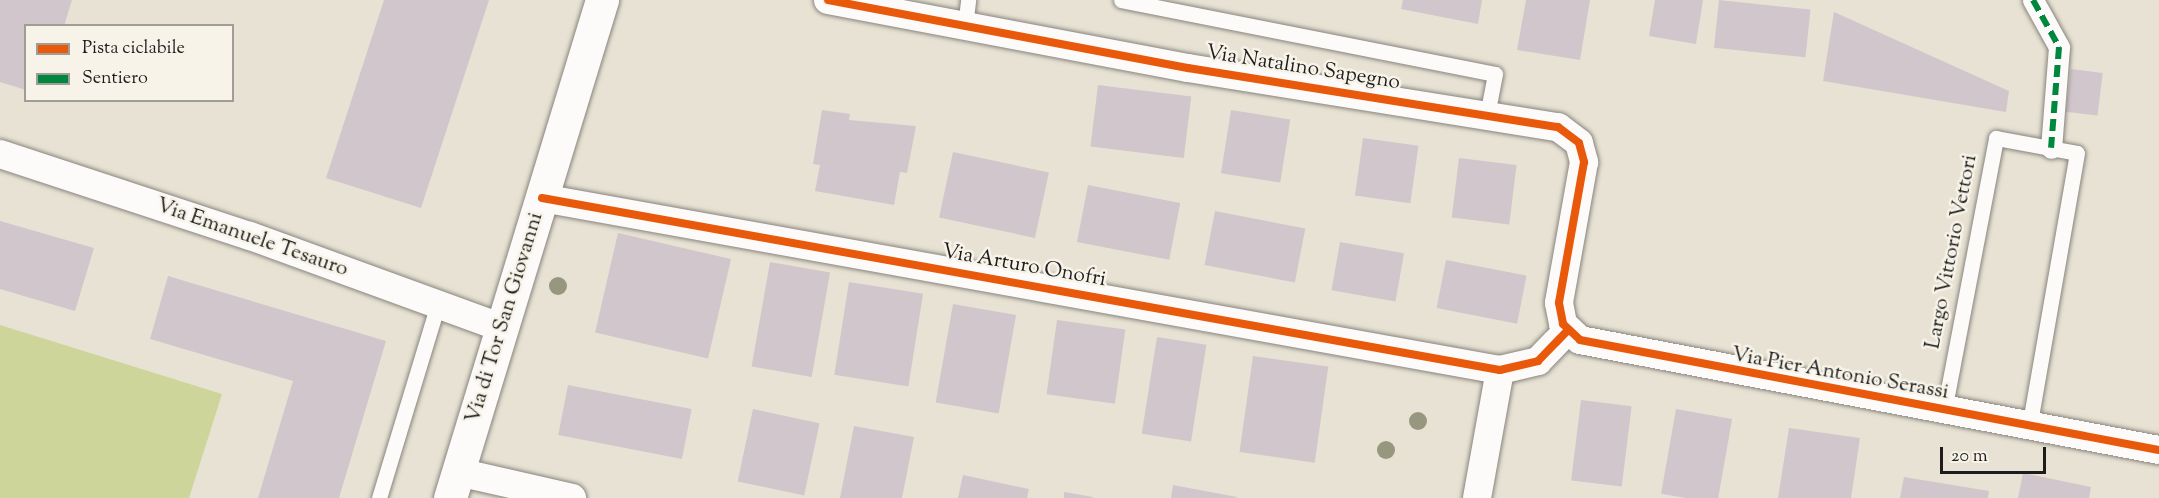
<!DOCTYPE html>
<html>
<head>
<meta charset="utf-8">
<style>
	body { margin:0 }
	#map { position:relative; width:2159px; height:498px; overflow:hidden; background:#e8e2d4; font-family:"Sorts Mill Goudy",serif }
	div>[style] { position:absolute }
	.green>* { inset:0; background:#ced59b }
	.building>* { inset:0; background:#d1c6cc; transform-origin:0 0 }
	.roads { filter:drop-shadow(0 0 2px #88857e) drop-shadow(0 0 2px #88857e) }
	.service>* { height:15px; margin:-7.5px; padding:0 7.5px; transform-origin:7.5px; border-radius:7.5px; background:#fcfbf9 }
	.pedestrian>* { height:21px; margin:-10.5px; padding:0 10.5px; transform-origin:10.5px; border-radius:10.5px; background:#fcfbf9 }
	.minor>* { height:28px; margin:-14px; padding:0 14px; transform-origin:14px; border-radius:14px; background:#fcfbf9 }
	.tertiary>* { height:33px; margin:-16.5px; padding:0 16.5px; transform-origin:16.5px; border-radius:16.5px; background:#fcfbf9 }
	.quiet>* { height:6px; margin-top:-3px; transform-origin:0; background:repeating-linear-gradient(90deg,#00873e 0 12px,transparent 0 18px) }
	.cycleway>* { height:8px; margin:-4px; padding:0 4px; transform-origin:4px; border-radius:4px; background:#e8590c }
	.trees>* { width:18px; height:18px; margin:-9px; border-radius:50%; background:#96977e }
	span { translate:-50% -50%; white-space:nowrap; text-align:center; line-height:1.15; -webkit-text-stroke:5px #f7f3e8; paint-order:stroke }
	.street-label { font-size:21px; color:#1c1c1c }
	.legend { position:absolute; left:24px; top:24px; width:210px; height:78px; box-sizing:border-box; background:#f7f3e8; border:2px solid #9f9d96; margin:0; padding:8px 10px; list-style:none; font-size:18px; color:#1c1c1c }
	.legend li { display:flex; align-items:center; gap:12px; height:30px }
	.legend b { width:30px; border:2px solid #9f9d96 }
	.scale { position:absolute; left:1940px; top:447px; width:106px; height:27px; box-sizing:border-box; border:3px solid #1c1c1c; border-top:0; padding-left:8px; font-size:18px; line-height:21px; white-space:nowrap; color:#1c1c1c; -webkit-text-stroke:4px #f7f3e8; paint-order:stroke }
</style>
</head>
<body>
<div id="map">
	<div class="green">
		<i style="clip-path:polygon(0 325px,222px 394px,189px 498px,0 498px)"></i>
	</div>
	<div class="building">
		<i style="clip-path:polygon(0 0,72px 0,64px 26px,26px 26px,26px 90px,0 82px)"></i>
		<i style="clip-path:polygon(384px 0,489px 0,421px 208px,326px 178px)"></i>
		<i style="clip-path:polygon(1403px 0,1482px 0,1478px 24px,1401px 9px)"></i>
		<i style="clip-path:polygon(1526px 0,1590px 0,1580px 60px,1517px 50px)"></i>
		<i style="clip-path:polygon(1655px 0,1703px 0,1696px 44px,1649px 36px)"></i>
		<i style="left:1719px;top:0;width:92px;height:48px;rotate:6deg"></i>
		<i style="clip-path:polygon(1834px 12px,2009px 91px,2006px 112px,1823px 81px)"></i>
		<i style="left:2071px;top:69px;width:32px;height:43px;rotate:7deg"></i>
		<i style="left:1098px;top:85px;width:94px;height:62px;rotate:7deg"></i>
		<i style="clip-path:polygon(822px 110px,850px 114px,849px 120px,916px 126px,907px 173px,900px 172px,894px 205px,815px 191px,820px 165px,813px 164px)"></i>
		<i style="left:1231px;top:110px;width:60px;height:64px;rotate:9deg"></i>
		<i style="left:1363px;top:138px;width:56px;height:58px;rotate:8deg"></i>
		<i style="left:953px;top:152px;width:98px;height:67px;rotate:12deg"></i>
		<i style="left:1459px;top:158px;width:58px;height:60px;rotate:7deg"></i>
		<i style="left:1088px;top:185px;width:94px;height:58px;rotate:11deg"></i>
		<i style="left:1215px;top:211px;width:92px;height:55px;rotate:11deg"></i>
		<i style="clip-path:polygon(0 221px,94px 248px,75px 311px,0 289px)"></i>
		<i style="left:618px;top:233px;width:116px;height:102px;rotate:13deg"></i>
		<i style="left:1340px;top:242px;width:65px;height:49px;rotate:10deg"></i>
		<i style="left:1446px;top:260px;width:82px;height:49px;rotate:11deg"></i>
		<i style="left:770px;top:262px;width:61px;height:106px;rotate:10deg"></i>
		<i style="clip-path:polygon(168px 276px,386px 341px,339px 498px,258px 498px,293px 381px,150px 339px)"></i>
		<i style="left:849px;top:282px;width:75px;height:94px;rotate:9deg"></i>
		<i style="left:953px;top:304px;width:64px;height:100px;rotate:10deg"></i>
		<i style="left:1057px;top:320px;width:69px;height:75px;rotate:8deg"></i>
		<i style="left:1157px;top:337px;width:50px;height:98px;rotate:9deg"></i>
		<i style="left:1253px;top:356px;width:76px;height:97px;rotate:8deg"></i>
		<i style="left:568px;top:385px;width:126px;height:51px;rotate:11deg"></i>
		<i style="left:1581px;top:400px;width:51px;height:81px;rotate:7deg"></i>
		<i style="left:753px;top:409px;width:68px;height:74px;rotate:12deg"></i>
		<i style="left:1676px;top:409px;width:57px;height:86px;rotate:10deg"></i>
		<i style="clip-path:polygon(854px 426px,914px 437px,902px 498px,840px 498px)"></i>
		<i style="clip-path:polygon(1789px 428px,1860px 438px,1851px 498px,1778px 498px)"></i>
		<i style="clip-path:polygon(2023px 473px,2091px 487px,2089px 498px,2018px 498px)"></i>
		<i style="clip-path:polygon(963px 475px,1029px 489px,1027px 498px,958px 498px)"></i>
		<i style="clip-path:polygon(1904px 477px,1989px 491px,1988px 498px,1900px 498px)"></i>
		<i style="clip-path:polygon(1173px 485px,1237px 497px,1236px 498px,1171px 498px)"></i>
		<i style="clip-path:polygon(1064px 492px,1093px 497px,1093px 498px,1064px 498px)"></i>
	</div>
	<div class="roads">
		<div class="service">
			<i style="left:1121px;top:0;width:381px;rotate:11.2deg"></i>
			<i style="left:1495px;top:74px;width:42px;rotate:101deg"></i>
			<i style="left:965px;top:26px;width:26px;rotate:-83deg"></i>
			<i style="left:1944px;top:411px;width:278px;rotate:-79.2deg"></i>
			<i style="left:1996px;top:138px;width:82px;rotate:10.5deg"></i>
			<i style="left:2077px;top:153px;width:278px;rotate:99.9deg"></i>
			<i style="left:379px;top:498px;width:203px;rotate:-73.1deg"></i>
		</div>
		<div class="pedestrian">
			<i style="left:2033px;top:0;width:54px;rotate:61deg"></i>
			<i style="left:2059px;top:47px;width:101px;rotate:94.5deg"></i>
		</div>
		<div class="minor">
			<i style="left:828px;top:0;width:366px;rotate:10.7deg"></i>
			<i style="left:1188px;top:68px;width:375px;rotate:9.1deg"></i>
			<i style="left:1558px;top:127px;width:26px;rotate:37deg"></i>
			<i style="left:1579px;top:143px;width:20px;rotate:75deg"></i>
			<i style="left:1584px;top:162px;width:143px;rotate:100.1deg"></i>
			<i style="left:1559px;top:303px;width:21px;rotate:79deg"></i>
			<i style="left:1563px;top:324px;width:23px;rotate:43deg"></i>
			<i style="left:1580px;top:340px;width:589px;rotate:10.76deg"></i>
			<i style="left:0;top:154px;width:263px;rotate:18.2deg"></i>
			<i style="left:250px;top:236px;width:269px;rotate:20deg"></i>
			<i style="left:542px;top:198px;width:973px;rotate:10.18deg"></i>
			<i style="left:1500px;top:370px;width:39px;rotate:-13deg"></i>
			<i style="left:1538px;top:361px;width:43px;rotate:-45.9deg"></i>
			<i style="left:458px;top:472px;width:117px;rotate:12.8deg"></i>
			<i style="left:1477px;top:498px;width:130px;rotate:-79.8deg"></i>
		</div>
		<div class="tertiary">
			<i style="left:450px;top:498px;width:521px;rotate:-73.03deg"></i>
		</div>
	</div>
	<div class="quiet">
		<i style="left:2033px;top:0;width:54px;rotate:61deg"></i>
		<i style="left:2059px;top:47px;width:101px;rotate:94.5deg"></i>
	</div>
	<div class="cycleway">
		<i style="left:828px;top:0;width:366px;rotate:10.7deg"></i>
		<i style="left:1188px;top:68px;width:375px;rotate:9.1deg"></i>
		<i style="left:1558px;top:127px;width:26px;rotate:37deg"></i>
		<i style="left:1579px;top:143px;width:20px;rotate:75deg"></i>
		<i style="left:1584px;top:162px;width:143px;rotate:100.1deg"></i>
		<i style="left:1559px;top:303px;width:21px;rotate:79deg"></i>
		<i style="left:1563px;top:324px;width:23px;rotate:43deg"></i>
		<i style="left:1580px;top:340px;width:589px;rotate:10.76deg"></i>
		<i style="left:542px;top:198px;width:973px;rotate:10.18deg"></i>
		<i style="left:1500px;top:370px;width:39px;rotate:-13deg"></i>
		<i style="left:1538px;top:361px;width:43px;rotate:-45.9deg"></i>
	</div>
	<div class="trees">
		<i style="left:558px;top:286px"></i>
		<i style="left:1418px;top:421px"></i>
		<i style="left:1386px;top:450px"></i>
	</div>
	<div class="street-label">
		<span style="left:1303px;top:68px;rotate:9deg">Via Natalino Sapegno</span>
		<span style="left:252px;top:238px;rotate:19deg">Via Emanuele Tesauro</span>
		<span style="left:1952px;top:252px;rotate:-79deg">Largo Vittorio Vettori</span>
		<span style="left:1024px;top:266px;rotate:10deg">Via Arturo Onofri</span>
		<span style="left:505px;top:318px;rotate:-73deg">Via di Tor San Giovanni</span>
		<span style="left:1840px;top:374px;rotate:10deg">Via Pier Antonio Serassi</span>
	</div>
	<ul class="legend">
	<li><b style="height:8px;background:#e8590c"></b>Pista ciclabile</li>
	<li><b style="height:8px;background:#00873e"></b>Sentiero</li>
	</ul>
	<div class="scale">20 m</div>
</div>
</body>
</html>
